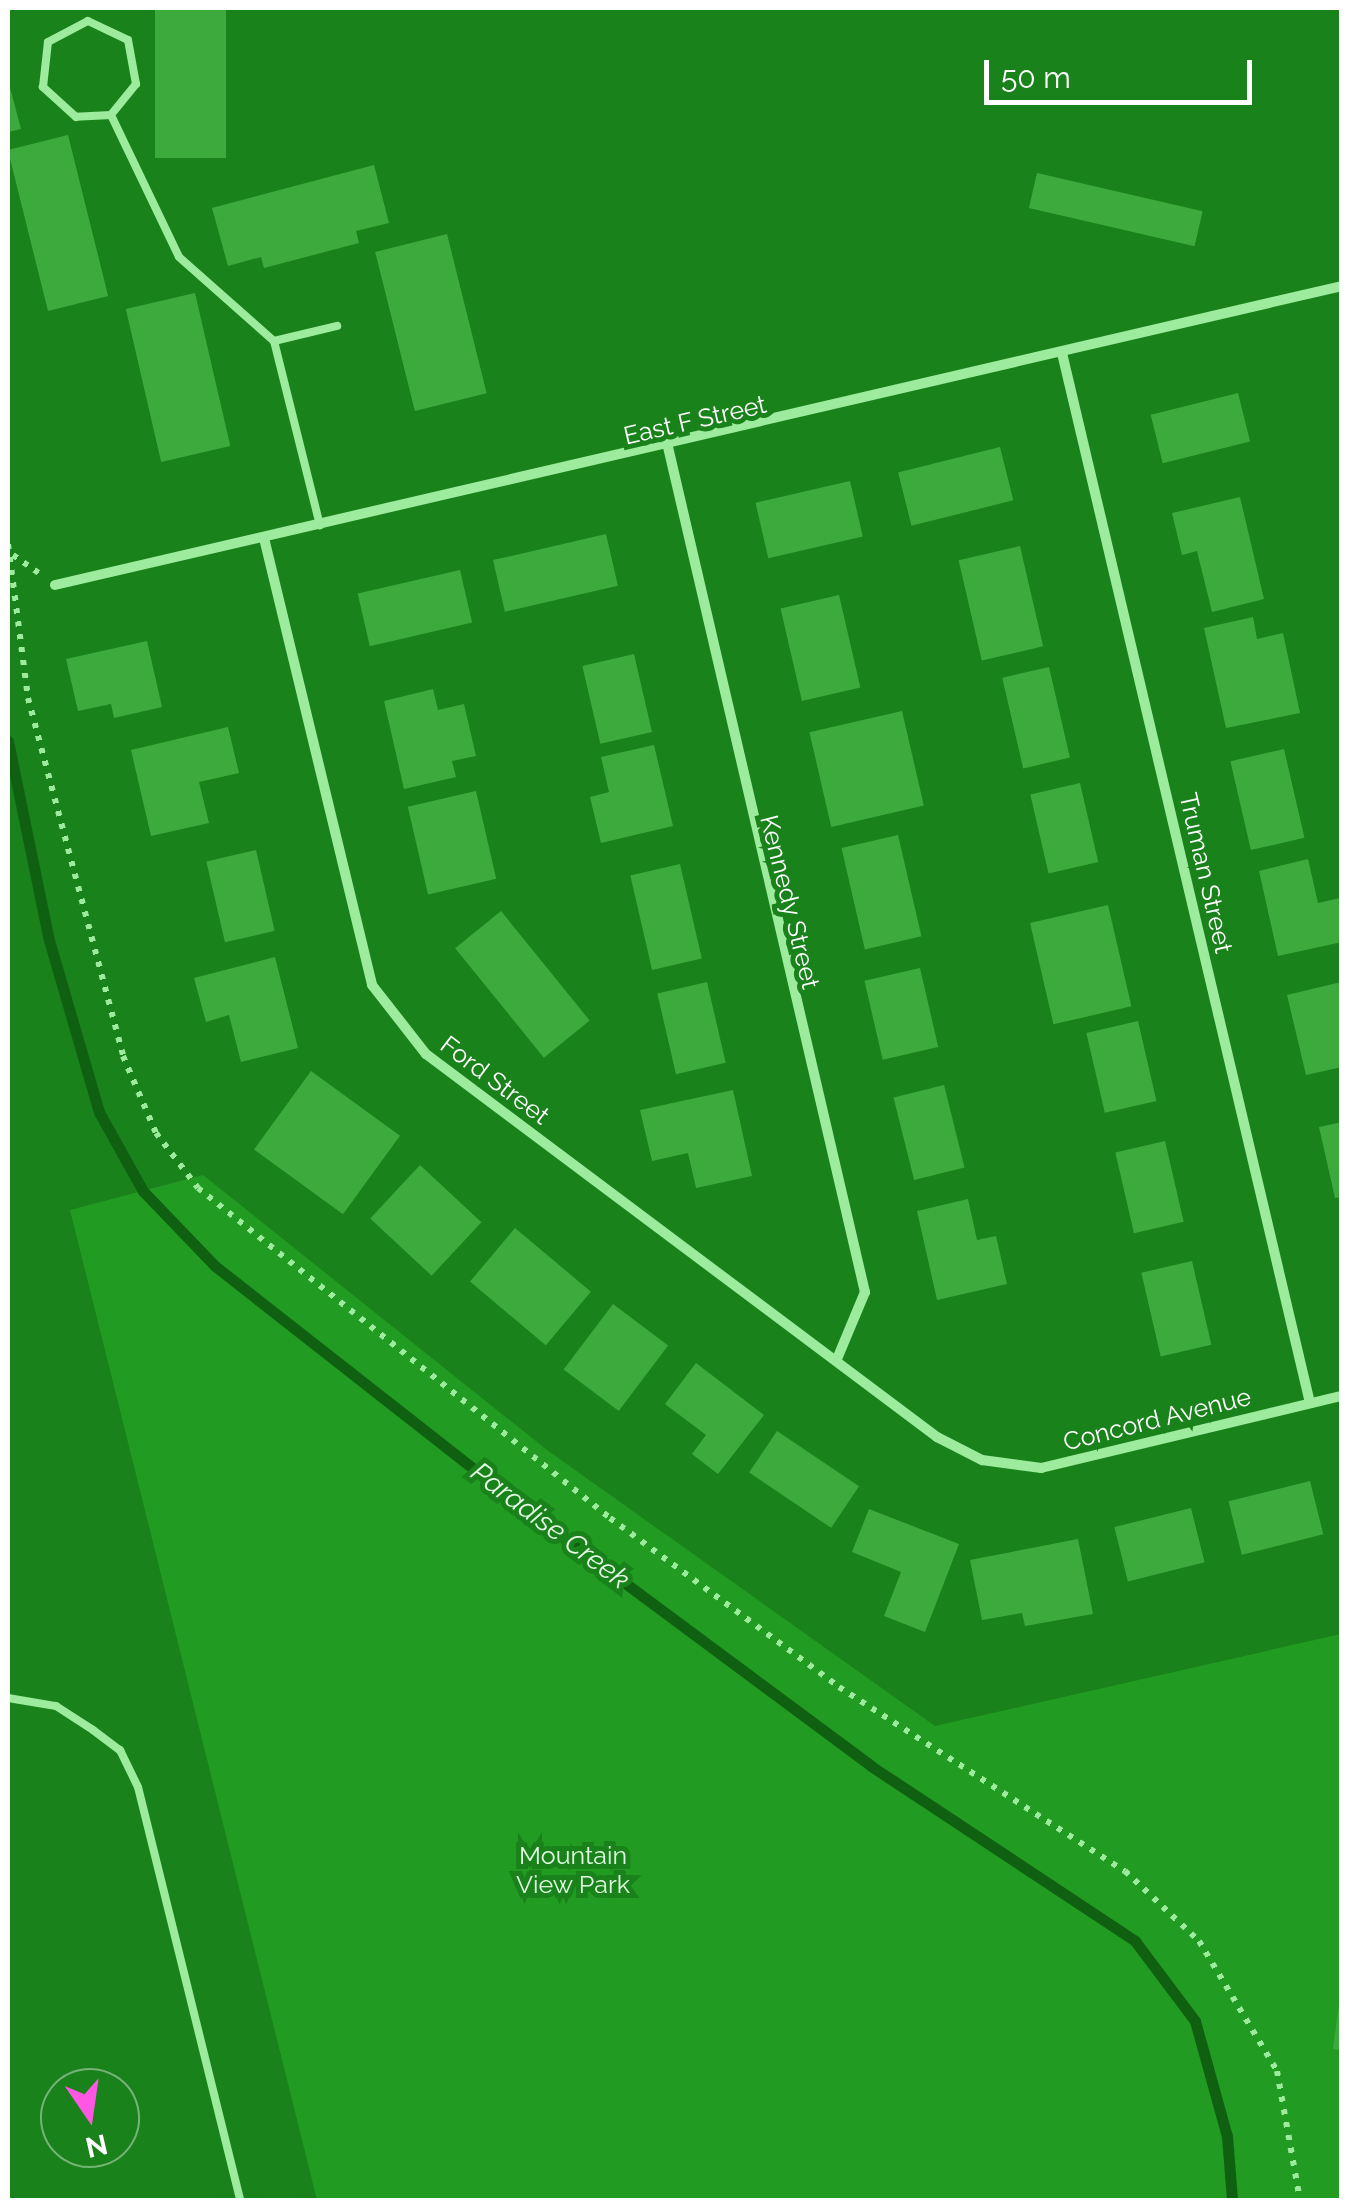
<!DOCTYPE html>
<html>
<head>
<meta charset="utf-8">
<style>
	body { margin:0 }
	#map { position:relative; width:1349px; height:2208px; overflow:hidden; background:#19821b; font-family:Raleway,sans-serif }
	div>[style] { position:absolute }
	.green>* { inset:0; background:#229b22 }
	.stream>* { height:11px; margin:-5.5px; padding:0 5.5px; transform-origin:5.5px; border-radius:5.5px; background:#106012 }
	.building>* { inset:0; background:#3daa3e; transform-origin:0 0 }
	.path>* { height:6px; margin-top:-3px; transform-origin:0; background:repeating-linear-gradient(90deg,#9deb9d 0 5px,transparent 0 13px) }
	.service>* { height:8px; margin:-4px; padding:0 4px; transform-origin:4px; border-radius:4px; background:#9deb9d }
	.minor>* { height:10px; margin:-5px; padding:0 5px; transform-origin:5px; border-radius:5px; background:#9deb9d }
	span { translate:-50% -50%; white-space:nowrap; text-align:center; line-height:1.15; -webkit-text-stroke:10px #19821b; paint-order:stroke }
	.street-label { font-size:25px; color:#fff }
	.park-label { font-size:25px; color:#e0fce0 }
	.water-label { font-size:28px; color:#e5fbe5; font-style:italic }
	.frame { position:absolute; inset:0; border:10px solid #fff; pointer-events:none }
	.north { position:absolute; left:40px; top:2068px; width:100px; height:100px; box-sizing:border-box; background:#19821b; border:2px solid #75b476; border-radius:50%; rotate:167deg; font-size:28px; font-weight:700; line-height:40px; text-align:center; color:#fff }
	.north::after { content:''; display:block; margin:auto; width:35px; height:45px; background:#ff57e3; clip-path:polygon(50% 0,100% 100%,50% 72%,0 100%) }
	.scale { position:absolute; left:984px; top:60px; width:268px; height:45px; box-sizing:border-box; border:5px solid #fff; border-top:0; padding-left:12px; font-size:30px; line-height:35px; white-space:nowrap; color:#fff; -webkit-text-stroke:8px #19821b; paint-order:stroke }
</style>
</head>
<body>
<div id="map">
	<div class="green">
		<i style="clip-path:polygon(203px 1175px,547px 1450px,935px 1726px,1341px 1634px,1341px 2200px,317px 2200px,70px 1210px)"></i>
	</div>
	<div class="stream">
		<i style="left:8px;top:741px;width:203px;rotate:78.4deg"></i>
		<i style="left:49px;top:940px;width:179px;rotate:73.8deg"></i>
		<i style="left:99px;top:1112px;width:90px;rotate:60.9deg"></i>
		<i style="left:143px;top:1191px;width:104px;rotate:46.2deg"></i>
		<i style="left:215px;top:1266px;width:377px;rotate:38.1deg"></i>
		<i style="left:512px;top:1499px;width:447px;rotate:36.6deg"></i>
		<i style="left:871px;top:1766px;width:317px;rotate:33.5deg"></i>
		<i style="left:1135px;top:1941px;width:100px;rotate:53.1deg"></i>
		<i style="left:1195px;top:2021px;width:119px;rotate:74.5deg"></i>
		<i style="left:1227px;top:2136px;width:64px;rotate:85.5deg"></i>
	</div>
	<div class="building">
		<i style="left:155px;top:8px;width:71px;height:150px"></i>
		<i style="clip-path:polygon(8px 80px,21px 129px,8px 132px)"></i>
		<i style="left:68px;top:135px;width:166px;height:62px;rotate:76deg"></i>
		<i style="clip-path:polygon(374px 165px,389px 223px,356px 231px,359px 243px,264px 268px,261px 257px,228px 266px,212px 208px)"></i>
		<i style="left:1037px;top:173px;width:170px;height:36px;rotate:13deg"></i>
		<i style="left:447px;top:234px;width:164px;height:74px;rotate:76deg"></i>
		<i style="left:195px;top:293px;width:157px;height:71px;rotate:77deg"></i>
		<i style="left:1238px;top:393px;width:50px;height:90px;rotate:76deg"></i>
		<i style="left:1000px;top:447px;width:55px;height:105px;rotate:76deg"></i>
		<i style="left:850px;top:481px;width:57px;height:97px;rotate:77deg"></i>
		<i style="clip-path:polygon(1240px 497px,1264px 599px,1212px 612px,1197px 551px,1182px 555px,1172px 513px)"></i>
		<i style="left:606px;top:534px;width:53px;height:116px;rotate:77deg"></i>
		<i style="left:1020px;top:546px;width:103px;height:63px;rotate:77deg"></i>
		<i style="left:460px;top:570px;width:54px;height:105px;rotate:77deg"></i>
		<i style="left:839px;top:595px;width:95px;height:60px;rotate:77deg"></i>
		<i style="clip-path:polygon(1253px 617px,1257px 639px,1283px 633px,1300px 713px,1226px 728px,1204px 628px)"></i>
		<i style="clip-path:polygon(147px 641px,162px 707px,114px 718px,111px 704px,78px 711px,66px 659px)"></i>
		<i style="left:634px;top:654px;width:80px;height:53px;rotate:77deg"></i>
		<i style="left:1049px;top:667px;width:93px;height:48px;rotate:77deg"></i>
		<i style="clip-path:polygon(433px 689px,438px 710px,464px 704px,476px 756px,452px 761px,456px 777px,404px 789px,384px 701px)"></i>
		<i style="left:902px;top:711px;width:97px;height:95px;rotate:77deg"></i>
		<i style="clip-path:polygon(228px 727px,239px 773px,199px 782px,209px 823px,151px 836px,131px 750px)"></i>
		<i style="clip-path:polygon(654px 745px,673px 826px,601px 843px,590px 797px,609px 792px,601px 757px)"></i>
		<i style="left:1284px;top:749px;width:91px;height:55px;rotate:77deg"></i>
		<i style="left:1080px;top:783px;width:81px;height:51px;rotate:77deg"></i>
		<i style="left:476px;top:791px;width:90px;height:70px;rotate:77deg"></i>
		<i style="left:898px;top:835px;width:104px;height:58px;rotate:77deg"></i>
		<i style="left:256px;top:850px;width:83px;height:51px;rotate:77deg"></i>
		<i style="clip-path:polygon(1308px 859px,1318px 903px,1340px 898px,1342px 942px,1278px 956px,1259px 871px)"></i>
		<i style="left:680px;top:864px;width:97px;height:51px;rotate:77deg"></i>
		<i style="left:1108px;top:905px;width:104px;height:80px;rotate:77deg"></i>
		<i style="left:501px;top:911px;width:141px;height:59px;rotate:51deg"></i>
		<i style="clip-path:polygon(275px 957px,298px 1048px,241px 1062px,229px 1015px,206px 1022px,194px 978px)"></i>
		<i style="left:920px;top:968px;width:81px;height:57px;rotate:77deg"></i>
		<i style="left:707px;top:982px;width:83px;height:51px;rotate:77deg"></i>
		<i style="clip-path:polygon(1341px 982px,1342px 1067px,1306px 1075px,1287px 995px)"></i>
		<i style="left:1138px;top:1021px;width:82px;height:53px;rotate:77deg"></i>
		<i style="left:311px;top:1071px;width:110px;height:97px;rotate:36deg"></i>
		<i style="left:944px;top:1085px;width:85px;height:52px;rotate:76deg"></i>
		<i style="clip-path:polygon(733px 1090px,752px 1176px,696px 1188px,688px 1153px,652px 1161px,640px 1110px)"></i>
		<i style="clip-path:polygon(1342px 1122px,1342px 1197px,1335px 1198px,1319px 1127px)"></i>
		<i style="left:1165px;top:1141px;width:83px;height:51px;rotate:77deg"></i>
		<i style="left:420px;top:1165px;width:84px;height:73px;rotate:43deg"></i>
		<i style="clip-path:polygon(968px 1199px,977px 1240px,996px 1236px,1007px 1284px,937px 1300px,917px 1211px)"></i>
		<i style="left:515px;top:1228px;width:99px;height:70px;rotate:40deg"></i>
		<i style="left:1192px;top:1261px;width:86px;height:52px;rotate:77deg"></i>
		<i style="left:613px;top:1304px;width:69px;height:82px;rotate:37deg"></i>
		<i style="clip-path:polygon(696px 1363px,764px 1415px,718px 1474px,692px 1454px,706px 1435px,665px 1404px)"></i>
		<i style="left:777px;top:1431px;width:99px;height:50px;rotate:34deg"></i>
		<i style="left:1310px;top:1481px;width:55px;height:84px;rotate:76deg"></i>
		<i style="left:1191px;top:1508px;width:56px;height:79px;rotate:76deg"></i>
		<i style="clip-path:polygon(869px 1509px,959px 1544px,925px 1632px,884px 1616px,901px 1572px,852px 1552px)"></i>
		<i style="clip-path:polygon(1078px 1539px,1093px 1614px,1025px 1626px,1022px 1613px,982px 1620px,970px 1560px)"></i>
		<i style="clip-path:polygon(1339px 2004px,1342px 2004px,1342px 2050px,1333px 2049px)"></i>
	</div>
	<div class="path">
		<i style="left:8px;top:544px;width:155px;rotate:82.6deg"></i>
		<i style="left:28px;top:698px;width:370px;rotate:75.1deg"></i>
		<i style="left:123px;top:1056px;width:84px;rotate:66.8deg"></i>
		<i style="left:156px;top:1133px;width:69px;rotate:52.6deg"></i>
		<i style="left:198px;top:1188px;width:528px;rotate:38.69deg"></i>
		<i style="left:610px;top:1518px;width:285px;rotate:36.4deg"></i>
		<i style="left:839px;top:1687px;width:340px;rotate:32.8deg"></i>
		<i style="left:1125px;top:1871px;width:102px;rotate:43.4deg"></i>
		<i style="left:1199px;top:1941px;width:152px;rotate:59deg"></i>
		<i style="left:1277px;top:2071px;width:131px;rotate:79.9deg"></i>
		<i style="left:13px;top:555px;width:32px;rotate:35deg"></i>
	</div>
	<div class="service">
		<i style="left:88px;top:21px;width:44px;rotate:25.4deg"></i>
		<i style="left:128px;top:40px;width:45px;rotate:79.7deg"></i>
		<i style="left:136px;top:84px;width:40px;rotate:129deg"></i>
		<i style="left:111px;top:115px;width:35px;rotate:177deg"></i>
		<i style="left:76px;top:117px;width:45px;rotate:-137.7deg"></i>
		<i style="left:43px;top:87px;width:45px;rotate:-83.7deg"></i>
		<i style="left:48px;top:42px;width:45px;rotate:-27.7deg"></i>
		<i style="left:111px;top:115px;width:157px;rotate:64.4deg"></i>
		<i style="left:179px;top:257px;width:127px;rotate:41.5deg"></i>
		<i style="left:274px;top:341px;width:190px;rotate:76deg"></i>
		<i style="left:274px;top:341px;width:65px;rotate:-13.4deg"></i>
		<i style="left:8px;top:1698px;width:49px;rotate:9.5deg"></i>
		<i style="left:56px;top:1706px;width:44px;rotate:33deg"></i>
		<i style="left:93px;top:1730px;width:34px;rotate:37deg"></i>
		<i style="left:120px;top:1750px;width:41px;rotate:64.1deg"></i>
		<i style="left:138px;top:1787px;width:425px;rotate:76.1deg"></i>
	</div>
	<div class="minor">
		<i style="left:1062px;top:353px;width:1079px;rotate:76.71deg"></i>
		<i style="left:668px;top:447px;width:868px;rotate:76.88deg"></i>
		<i style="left:865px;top:1292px;width:73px;rotate:112.7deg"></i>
		<i style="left:264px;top:538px;width:460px;rotate:76.4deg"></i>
		<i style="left:372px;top:985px;width:88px;rotate:52deg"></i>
		<i style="left:426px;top:1054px;width:639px;rotate:36.85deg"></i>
		<i style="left:937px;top:1437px;width:51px;rotate:27.1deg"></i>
		<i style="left:982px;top:1460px;width:60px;rotate:7.7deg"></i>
		<i style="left:1041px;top:1468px;width:309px;rotate:-13.5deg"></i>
		<i style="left:55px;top:585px;width:1321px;rotate:-13.08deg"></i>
	</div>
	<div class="street-label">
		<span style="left:695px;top:420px;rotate:-13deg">East F Street</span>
		<span style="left:1206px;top:873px;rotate:77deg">Truman Street</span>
		<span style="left:790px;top:902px;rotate:76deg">Kennedy Street</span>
		<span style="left:495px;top:1080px;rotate:37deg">Ford Street</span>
		<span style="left:1157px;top:1419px;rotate:-14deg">Concord Avenue</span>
	</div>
	<div class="park-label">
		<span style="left:573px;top:1870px">Mountain<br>View Park</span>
	</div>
	<div class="water-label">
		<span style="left:550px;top:1526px;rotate:37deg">Paradise Creek</span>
	</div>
	<div class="frame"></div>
	<div class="north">N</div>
	<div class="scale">50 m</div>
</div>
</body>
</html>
